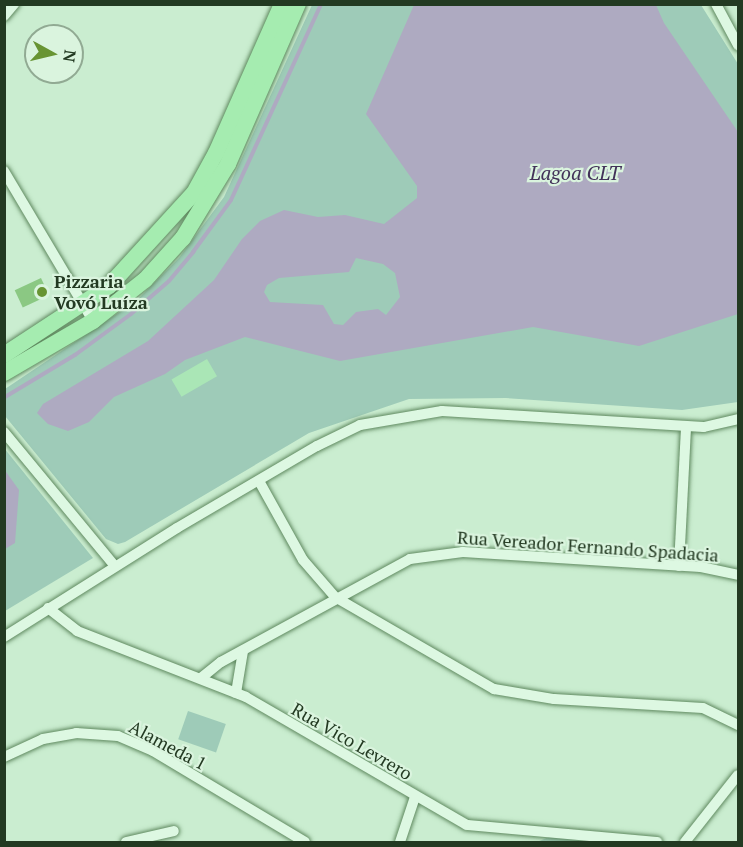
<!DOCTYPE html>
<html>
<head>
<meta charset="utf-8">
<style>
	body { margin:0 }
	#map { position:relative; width:743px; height:847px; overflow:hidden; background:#caedd0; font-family:"PT Serif",serif }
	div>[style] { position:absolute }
	.green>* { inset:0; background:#9ecbb8; transform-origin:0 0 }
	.sand>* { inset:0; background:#aae6b6; transform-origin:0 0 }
	.water>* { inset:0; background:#aeaac1 }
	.stream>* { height:4px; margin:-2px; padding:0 2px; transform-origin:2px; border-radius:2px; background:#aeaac1 }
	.building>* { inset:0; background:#8bc883; transform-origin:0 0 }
	.roads { filter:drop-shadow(0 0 2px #5f895f) drop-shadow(0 0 2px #5f895f) }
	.minor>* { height:10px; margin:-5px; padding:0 5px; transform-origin:5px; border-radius:5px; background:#ddf8e2 }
	.primary>* { height:16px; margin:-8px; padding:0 8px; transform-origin:8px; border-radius:8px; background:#a5ecb0 }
	.dots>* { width:16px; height:16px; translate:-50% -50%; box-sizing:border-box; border:3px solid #daf4de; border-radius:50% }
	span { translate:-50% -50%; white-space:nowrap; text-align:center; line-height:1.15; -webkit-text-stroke:4.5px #daf4de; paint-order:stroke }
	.poi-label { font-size:18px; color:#233a22; font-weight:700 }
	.left { translate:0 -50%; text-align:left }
	.street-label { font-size:18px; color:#233a22 }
	.water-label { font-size:20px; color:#423259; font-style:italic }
	.frame { position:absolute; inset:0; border:6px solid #233a22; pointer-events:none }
	.north { position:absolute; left:24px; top:24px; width:60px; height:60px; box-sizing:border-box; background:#daf4de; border:2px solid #91aa93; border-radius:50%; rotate:98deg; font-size:16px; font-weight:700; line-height:24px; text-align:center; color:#233a22 }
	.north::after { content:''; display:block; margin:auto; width:21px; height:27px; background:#689433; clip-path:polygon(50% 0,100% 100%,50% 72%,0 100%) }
</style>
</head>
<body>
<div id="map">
	<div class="green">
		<i style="clip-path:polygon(312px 5px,701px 5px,738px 64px,738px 402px,682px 410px,506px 398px,409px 399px,309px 433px,125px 542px,118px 544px,106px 539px,5px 416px,5px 389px,136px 301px,179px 258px,224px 197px)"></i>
		<i style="clip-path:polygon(4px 448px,93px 558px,5px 611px,4px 611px)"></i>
		<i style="left:188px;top:711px;width:40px;height:30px;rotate:19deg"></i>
		<i style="clip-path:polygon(549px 837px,626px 842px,537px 842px)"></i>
	</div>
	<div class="sand">
		<i style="left:207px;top:359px;width:20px;height:41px;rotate:60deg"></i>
	</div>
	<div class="water">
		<i style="clip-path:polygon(evenodd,414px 5px,656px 5px,664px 23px,738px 132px,738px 314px,639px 346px,533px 327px,340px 361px,245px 337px,185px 360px,165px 374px,114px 397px,89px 422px,68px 431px,48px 424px,37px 413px,43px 404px,148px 341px,214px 280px,242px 239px,260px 221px,284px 210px,318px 217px,345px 215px,384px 224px,417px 198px,417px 186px,366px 114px,414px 5px,356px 258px,383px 264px,395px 273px,400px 297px,386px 315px,378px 309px,356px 312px,343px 325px,334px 324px,323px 305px,270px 302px,264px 292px,267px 285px,279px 278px,349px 272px,356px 258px)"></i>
		<i style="clip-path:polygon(4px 469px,19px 490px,15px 543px,5px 549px)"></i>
	</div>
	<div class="stream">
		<i style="left:5px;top:397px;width:82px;rotate:-31deg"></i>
		<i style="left:75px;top:355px;width:69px;rotate:-36.2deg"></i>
		<i style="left:131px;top:314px;width:50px;rotate:-41deg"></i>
		<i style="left:169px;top:281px;width:38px;rotate:-50deg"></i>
		<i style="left:193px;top:252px;width:64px;rotate:-53.8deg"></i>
		<i style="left:231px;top:200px;width:216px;rotate:-65.3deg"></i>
	</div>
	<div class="building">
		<i style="left:41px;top:278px;width:19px;height:29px;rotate:65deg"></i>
	</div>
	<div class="roads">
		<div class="minor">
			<i style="left:716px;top:4px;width:47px;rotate:61.8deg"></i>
			<i style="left:4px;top:16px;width:16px;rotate:-50deg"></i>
			<i style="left:4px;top:171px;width:174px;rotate:59.3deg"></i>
			<i style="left:4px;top:432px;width:174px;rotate:50.4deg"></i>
			<i style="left:259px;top:481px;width:90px;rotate:60.9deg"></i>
			<i style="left:303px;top:560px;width:49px;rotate:49.1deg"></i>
			<i style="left:335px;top:597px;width:184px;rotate:30.1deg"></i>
			<i style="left:494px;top:689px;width:61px;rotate:9.5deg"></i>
			<i style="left:554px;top:699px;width:149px;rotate:3.5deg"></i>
			<i style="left:703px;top:708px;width:39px;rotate:26deg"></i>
			<i style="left:679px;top:566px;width:140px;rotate:-87.1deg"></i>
			<i style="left:48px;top:608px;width:37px;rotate:38deg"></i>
			<i style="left:77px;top:631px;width:181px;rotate:21.3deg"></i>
			<i style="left:246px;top:697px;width:255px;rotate:30.1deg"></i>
			<i style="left:467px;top:825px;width:191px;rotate:5.1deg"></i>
			<i style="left:4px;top:637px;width:204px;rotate:-32.2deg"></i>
			<i style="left:177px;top:528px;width:162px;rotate:-30.4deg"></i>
			<i style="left:317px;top:446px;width:48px;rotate:-26deg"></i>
			<i style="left:360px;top:425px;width:83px;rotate:-9.7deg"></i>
			<i style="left:442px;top:411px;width:262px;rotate:3.5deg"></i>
			<i style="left:704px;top:427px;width:35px;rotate:-13deg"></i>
			<i style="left:201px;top:678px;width:26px;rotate:-39deg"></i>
			<i style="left:221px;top:662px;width:215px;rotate:-28.6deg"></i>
			<i style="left:410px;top:559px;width:53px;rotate:-7.5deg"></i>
			<i style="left:463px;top:552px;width:238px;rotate:3.6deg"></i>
			<i style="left:701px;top:567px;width:38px;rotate:12deg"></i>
			<i style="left:236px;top:693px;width:43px;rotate:-80.5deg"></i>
			<i style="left:4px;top:757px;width:43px;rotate:-24.8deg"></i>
			<i style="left:43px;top:739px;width:34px;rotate:-10deg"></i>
			<i style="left:76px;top:733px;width:42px;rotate:4.1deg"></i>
			<i style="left:118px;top:736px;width:38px;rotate:23deg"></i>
			<i style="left:153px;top:751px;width:177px;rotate:30.9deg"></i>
			<i style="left:126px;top:842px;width:49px;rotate:-12.9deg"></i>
			<i style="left:400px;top:842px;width:47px;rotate:-71.6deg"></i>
			<i style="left:685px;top:842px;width:85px;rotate:-51.7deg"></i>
		</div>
		<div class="primary">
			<i style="left:4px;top:355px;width:126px;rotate:-33.3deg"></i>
			<i style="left:109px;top:286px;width:126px;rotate:-47.6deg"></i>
			<i style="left:194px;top:193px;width:46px;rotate:-61.2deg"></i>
			<i style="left:216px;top:153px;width:163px;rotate:-66.1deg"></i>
			<i style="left:4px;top:373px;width:103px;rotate:-30.3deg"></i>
			<i style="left:93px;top:321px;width:66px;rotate:-38.3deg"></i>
			<i style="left:145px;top:280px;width:57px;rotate:-47.9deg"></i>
			<i style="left:183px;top:238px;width:87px;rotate:-58.7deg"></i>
			<i style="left:228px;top:164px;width:175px;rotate:-66.4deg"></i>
		</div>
	</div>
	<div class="dots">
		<i style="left:42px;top:292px;background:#689433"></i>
	</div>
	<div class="poi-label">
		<span class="left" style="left:54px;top:292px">Pizzaria<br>Vovó Luíza</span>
	</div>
	<div class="street-label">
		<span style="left:588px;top:546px;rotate:4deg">Rua Vereador Fernando Spadacia</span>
		<span style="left:352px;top:741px;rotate:30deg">Rua Vico Levrero</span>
		<span style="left:168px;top:745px;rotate:28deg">Alameda 1</span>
	</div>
	<div class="water-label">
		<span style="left:575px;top:172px">Lagoa CLT</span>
	</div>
	<div class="frame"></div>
	<div class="north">N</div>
</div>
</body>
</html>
